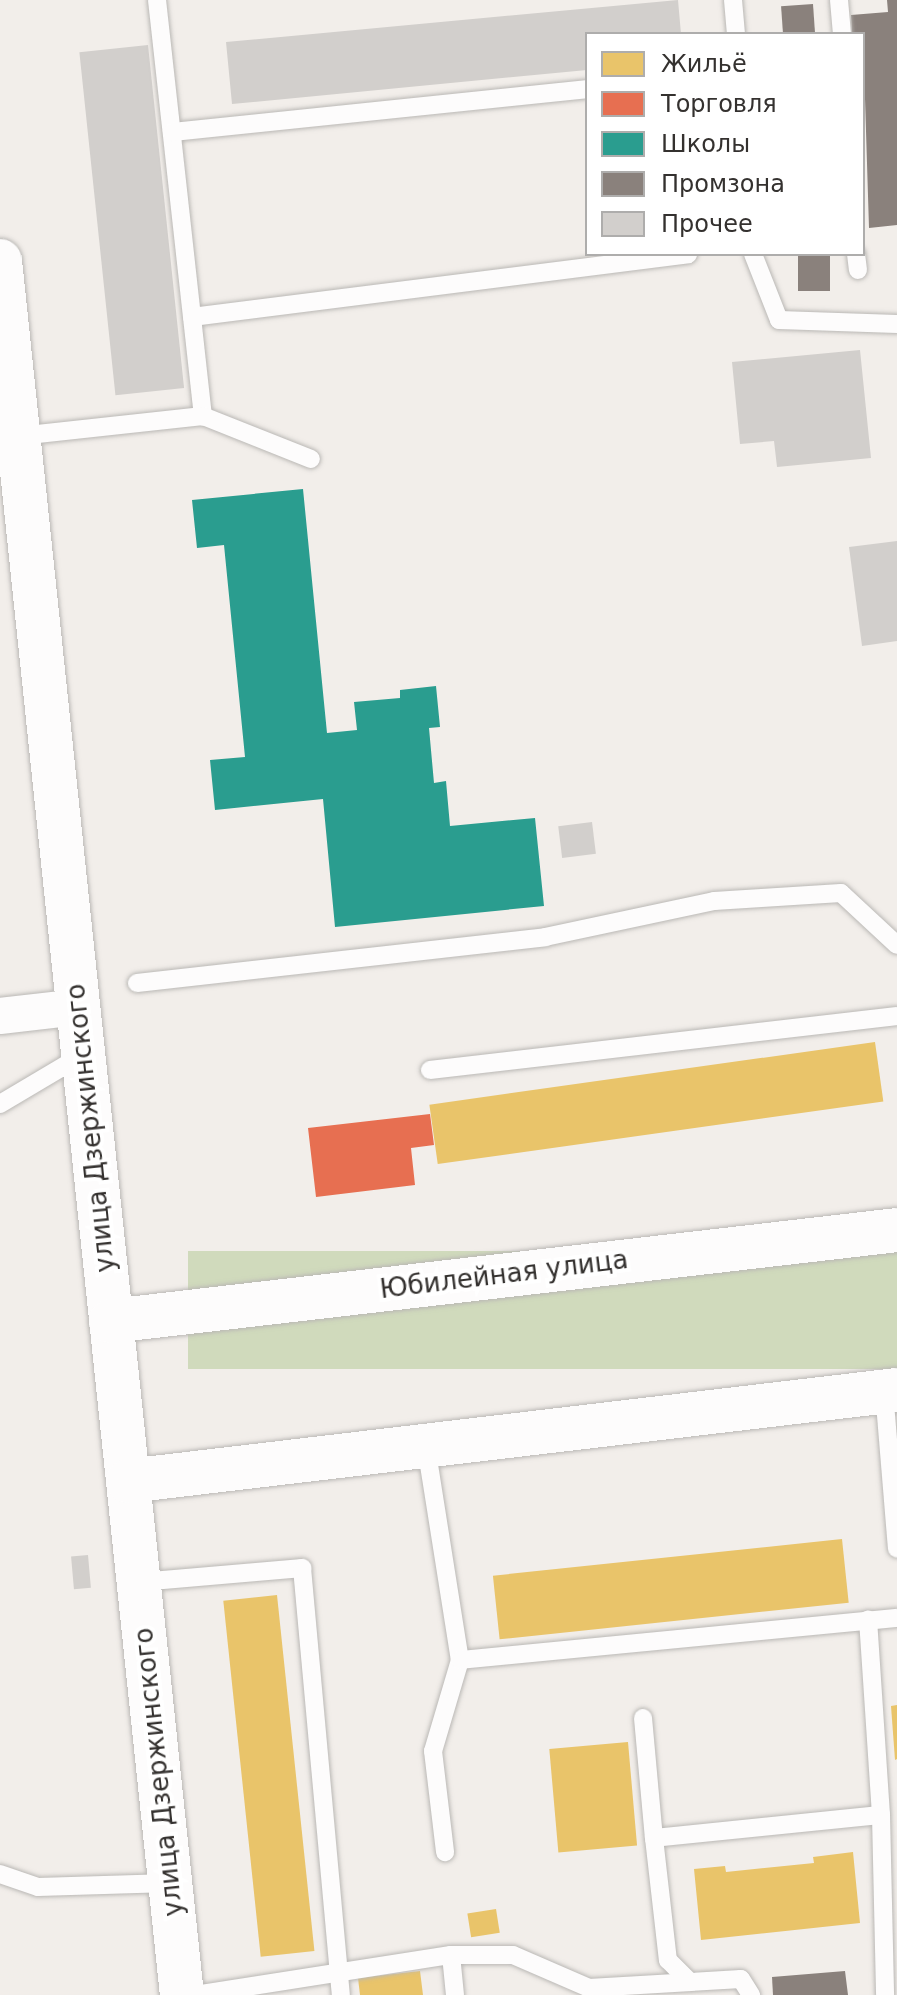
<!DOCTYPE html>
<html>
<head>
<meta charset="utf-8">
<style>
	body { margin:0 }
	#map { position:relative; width:897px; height:1995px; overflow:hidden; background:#f2eeea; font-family:"DejaVu Sans",sans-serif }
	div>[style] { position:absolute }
	.green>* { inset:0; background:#d0dabc; transform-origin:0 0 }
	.homes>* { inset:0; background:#e9c46a; transform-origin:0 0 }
	.shops>* { inset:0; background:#e76f51 }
	.schools>* { inset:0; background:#2a9d8f }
	.industry>* { inset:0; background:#8a817c; transform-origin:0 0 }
	.building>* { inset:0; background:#d2cfcc; transform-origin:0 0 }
	.roads { filter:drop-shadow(0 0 2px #bab8b5) drop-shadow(0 0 2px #bab8b5) }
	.lane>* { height:18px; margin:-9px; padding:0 9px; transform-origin:9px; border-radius:9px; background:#fdfcfc }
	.street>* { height:36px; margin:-18px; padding:0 18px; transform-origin:18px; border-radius:18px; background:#fdfcfc }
	.secondary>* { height:44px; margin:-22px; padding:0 22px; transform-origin:22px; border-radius:22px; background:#fdfcfc }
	span { translate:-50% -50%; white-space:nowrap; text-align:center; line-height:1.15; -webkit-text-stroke:8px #fff; paint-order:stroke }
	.street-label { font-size:26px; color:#34312f }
	.legend { position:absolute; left:585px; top:32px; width:280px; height:224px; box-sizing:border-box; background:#fff; border:2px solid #aeadac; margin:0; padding:10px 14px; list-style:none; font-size:24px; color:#34312f }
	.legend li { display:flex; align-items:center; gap:16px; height:40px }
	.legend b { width:40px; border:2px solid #aeadac }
</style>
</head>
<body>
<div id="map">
	<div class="green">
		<i style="left:897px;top:1251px;width:118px;height:709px;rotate:90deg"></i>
	</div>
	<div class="homes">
		<i style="left:875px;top:1042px;width:60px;height:450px;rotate:82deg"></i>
		<i style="left:842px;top:1539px;width:64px;height:351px;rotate:84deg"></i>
		<i style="left:277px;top:1595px;width:358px;height:54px;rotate:84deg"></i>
		<i style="clip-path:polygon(897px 1705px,897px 1759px,895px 1760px,891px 1706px)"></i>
		<i style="left:628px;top:1742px;width:104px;height:79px;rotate:85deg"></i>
		<i style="clip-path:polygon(853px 1852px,860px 1923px,701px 1940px,694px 1869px,725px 1866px,726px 1872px,814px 1863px,813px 1857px)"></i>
		<i style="left:496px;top:1909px;width:24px;height:29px;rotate:81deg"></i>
		<i style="clip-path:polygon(420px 1971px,423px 1995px,360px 1995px,358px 1978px)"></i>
	</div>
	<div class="shops">
		<i style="clip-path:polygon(430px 1114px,434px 1145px,411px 1148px,415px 1185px,316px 1197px,308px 1128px)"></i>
	</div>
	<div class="schools">
		<i style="clip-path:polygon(303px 489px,327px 733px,357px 730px,354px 702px,400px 698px,400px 690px,436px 686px,440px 727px,429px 728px,434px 783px,446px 781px,450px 826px,535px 818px,544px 906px,335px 927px,323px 799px,215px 810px,210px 760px,245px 757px,224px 545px,197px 548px,192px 500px)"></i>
	</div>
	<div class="industry">
		<i style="clip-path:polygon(887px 0,897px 0,897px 225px,869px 228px,863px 34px,852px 34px,851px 15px,888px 12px)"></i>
		<i style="left:813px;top:4px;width:30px;height:32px;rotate:86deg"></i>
		<i style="left:798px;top:254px;width:32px;height:37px"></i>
		<i style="clip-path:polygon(845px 1971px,848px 1995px,773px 1995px,772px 1977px)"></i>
	</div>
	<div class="building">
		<i style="clip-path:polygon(678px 0,681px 34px,587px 34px,587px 70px,232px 104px,226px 42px)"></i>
		<i style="left:148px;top:45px;width:345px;height:69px;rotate:84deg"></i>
		<i style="clip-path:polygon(860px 350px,871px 458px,777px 467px,774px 441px,740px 444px,732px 362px)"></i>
		<i style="clip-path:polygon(897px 541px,897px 641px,862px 646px,849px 547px)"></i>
		<i style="left:592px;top:822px;width:32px;height:34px;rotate:83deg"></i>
		<i style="left:88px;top:1555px;width:33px;height:17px;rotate:85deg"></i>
	</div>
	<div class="roads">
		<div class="lane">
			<i style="left:157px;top:0;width:419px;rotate:83.7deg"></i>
			<i style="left:733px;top:0;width:34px;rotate:85deg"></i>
			<i style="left:839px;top:0;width:34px;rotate:85deg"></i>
			<i style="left:172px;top:132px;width:417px;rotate:-5.9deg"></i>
			<i style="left:753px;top:254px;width:71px;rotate:68.5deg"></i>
			<i style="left:779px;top:320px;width:118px;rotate:1.9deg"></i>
			<i style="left:856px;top:254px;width:16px;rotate:83deg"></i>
			<i style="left:192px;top:317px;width:500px;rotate:-7.2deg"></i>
			<i style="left:19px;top:436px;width:185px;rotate:-6.2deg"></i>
			<i style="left:203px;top:416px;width:116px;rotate:21.7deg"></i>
			<i style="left:137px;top:983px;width:411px;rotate:-6.4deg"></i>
			<i style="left:545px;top:937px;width:173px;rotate:-12deg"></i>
			<i style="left:714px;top:901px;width:127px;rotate:-3.6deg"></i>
			<i style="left:841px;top:893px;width:76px;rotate:42.9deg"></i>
			<i style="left:430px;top:1070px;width:470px;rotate:-6.6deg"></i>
			<i style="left:0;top:1104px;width:94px;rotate:-30.7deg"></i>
			<i style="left:884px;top:1391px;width:158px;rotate:85.3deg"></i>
			<i style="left:426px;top:1446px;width:217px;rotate:81deg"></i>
			<i style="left:460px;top:1660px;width:95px;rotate:106.5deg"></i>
			<i style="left:433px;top:1751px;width:102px;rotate:83.2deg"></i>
			<i style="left:140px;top:1582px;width:163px;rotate:-4.9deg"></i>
			<i style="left:302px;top:1568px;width:429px;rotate:84.8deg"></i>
			<i style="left:460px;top:1660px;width:439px;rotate:-5.5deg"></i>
			<i style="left:643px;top:1718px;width:121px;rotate:84.8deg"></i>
			<i style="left:654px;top:1838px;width:228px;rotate:-5.8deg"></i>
			<i style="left:881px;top:1815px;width:196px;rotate:-93.8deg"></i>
			<i style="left:881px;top:1815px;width:180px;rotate:88.7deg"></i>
			<i style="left:654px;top:1838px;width:123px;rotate:83.5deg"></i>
			<i style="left:668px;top:1960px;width:28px;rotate:45deg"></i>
			<i style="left:0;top:1874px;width:40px;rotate:18.9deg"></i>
			<i style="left:38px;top:1887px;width:132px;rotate:-1.7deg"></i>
			<i style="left:451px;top:1955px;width:40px;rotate:84.3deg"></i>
			<i style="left:195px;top:1995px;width:259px;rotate:-8.9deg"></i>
			<i style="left:451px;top:1955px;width:62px"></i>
			<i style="left:513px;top:1955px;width:83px;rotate:23.5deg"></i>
			<i style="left:589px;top:1988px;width:152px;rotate:-3.4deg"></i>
			<i style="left:741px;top:1979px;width:19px;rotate:58deg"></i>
		</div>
		<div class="street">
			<i style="left:0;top:1016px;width:80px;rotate:-6.5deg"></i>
		</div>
		<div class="secondary">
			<i style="left:0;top:261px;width:1744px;rotate:84.01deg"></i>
			<i style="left:111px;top:1321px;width:791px;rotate:-6.6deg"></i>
			<i style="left:128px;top:1481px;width:774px;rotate:-6.75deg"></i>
		</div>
	</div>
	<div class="street-label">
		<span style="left:91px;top:1128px;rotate:-96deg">улица Дзержинского</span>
		<span style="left:504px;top:1275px;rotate:-7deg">Юбилейная улица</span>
		<span style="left:159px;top:1772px;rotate:-96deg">улица Дзержинского</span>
	</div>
	<ul class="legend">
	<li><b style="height:22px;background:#e9c46a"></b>Жильё</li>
	<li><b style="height:22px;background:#e76f51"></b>Торговля</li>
	<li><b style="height:22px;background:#2a9d8f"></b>Школы</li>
	<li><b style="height:22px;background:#8a817c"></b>Промзона</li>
	<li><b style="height:22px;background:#d2cfcc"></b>Прочее</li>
	</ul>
</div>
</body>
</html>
